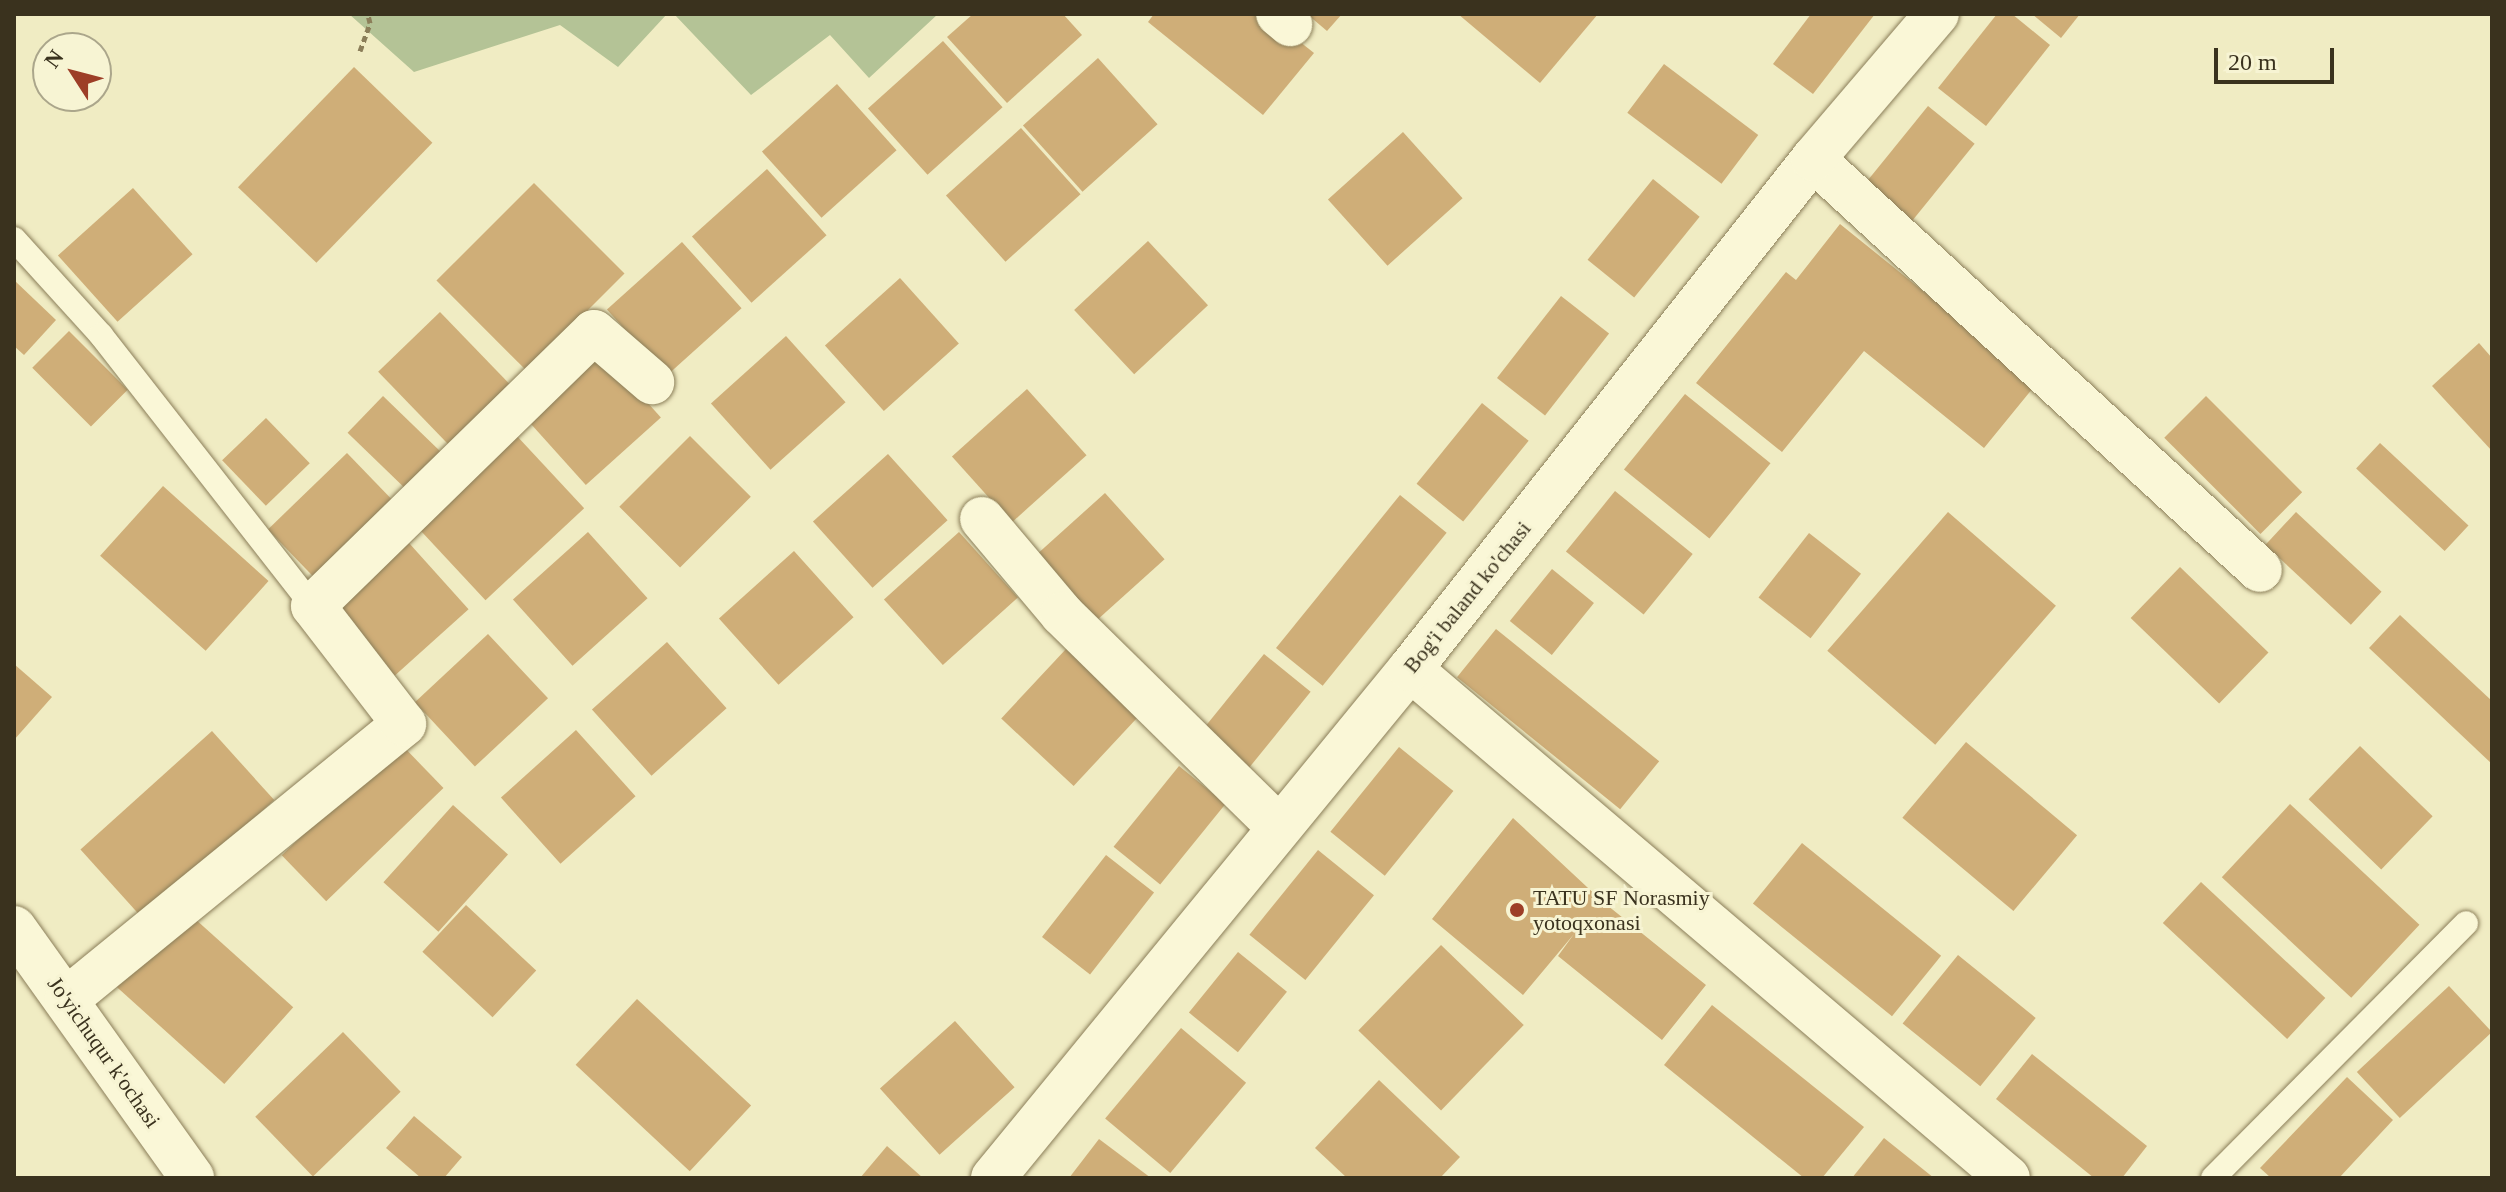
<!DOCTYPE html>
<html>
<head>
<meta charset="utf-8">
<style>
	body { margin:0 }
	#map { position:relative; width:2506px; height:1192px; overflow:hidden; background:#f0ecc3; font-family:Georgia,serif }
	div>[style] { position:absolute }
	.cemetery>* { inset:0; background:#b4c396 }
	.building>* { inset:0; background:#cfae78; transform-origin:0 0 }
	.path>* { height:5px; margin-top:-2.5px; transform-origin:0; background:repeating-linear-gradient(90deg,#8b7e59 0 6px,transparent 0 10px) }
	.roads { filter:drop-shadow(0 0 2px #8b7e59) drop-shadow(0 0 2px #8b7e59) }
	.service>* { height:24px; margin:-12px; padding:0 12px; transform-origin:12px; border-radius:12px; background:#faf7d7 }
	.minor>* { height:44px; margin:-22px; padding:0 22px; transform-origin:22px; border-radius:22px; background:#faf7d7 }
	.dots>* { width:22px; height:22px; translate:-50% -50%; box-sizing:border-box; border:4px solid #f7f4d3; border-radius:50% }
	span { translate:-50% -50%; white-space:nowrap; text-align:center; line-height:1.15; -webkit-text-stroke:6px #f7f4d3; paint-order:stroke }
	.street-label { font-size:22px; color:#3a321e }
	.poi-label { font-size:22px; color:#3a321e }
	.left { translate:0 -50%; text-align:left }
	.frame { position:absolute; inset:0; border:16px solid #3a321e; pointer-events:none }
	.north { position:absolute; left:32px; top:32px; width:80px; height:80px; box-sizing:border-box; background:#f7f4d3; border:2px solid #aba68b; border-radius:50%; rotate:306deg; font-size:22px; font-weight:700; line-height:32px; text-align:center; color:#3a321e }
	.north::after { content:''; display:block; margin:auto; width:28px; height:36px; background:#9d3e27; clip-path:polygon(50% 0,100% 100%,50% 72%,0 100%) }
	.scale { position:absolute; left:2214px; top:48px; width:120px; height:36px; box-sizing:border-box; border:4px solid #3a321e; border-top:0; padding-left:10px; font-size:24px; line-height:28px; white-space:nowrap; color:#3a321e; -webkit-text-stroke:6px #f7f4d3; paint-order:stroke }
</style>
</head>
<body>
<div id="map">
	<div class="cemetery">
		<i style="clip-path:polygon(349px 14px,667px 14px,618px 67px,560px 25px,414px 72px)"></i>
		<i style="clip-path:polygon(674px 14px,938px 14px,869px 78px,830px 35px,751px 95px)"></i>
	</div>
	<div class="building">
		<i style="clip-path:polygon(973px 14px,1063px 14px,1082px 35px,1007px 103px,947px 37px)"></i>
		<i style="clip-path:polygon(1154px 14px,1265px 14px,1314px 53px,1263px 115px,1148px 22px)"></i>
		<i style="clip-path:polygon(1307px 14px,1342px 14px,1327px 31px)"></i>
		<i style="clip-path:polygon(1458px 14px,1598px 14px,1540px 83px)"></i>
		<i style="clip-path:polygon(1811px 14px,1875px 14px,1813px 94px,1773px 64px)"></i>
		<i style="clip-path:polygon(1997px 14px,2012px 14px,2050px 45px,1986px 126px,1938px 88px)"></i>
		<i style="clip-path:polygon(2032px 14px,2080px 14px,2061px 38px)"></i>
		<i style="left:943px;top:41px;width:89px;height:101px;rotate:48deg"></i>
		<i style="left:1098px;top:58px;width:89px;height:101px;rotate:48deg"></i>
		<i style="left:1664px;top:64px;width:118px;height:61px;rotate:37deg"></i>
		<i style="left:354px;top:67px;width:109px;height:167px;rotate:44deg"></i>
		<i style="left:837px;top:84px;width:89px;height:101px;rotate:48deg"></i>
		<i style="left:1928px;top:106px;width:60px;height:103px;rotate:39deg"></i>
		<i style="left:1021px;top:128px;width:89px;height:101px;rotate:48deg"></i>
		<i style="left:1403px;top:132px;width:89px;height:101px;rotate:48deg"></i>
		<i style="left:767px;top:169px;width:89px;height:101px;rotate:48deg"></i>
		<i style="left:1653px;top:179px;width:60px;height:104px;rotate:39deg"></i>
		<i style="left:534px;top:183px;width:128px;height:138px;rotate:45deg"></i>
		<i style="left:133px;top:188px;width:89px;height:101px;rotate:48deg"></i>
		<i style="clip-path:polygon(1840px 224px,2037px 383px,1984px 448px,1864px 351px,1782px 452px,1696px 383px,1786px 272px,1796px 280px)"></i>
		<i style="left:1148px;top:241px;width:88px;height:101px;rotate:47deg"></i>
		<i style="left:682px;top:242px;width:89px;height:101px;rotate:48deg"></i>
		<i style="left:900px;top:278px;width:88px;height:101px;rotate:48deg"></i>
		<i style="clip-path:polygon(14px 280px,56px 320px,24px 355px,14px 346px)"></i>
		<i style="left:1561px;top:296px;width:61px;height:104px;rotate:38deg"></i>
		<i style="left:440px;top:312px;width:104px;height:86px;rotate:46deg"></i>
		<i style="left:69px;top:331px;width:83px;height:52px;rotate:45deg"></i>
		<i style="left:786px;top:336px;width:89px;height:101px;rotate:48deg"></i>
		<i style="clip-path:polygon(2479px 343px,2492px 358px,2492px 451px,2432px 386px)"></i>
		<i style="left:602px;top:352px;width:88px;height:101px;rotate:48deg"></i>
		<i style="left:1027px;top:389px;width:89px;height:101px;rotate:48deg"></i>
		<i style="left:1685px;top:394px;width:110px;height:97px;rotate:39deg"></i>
		<i style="left:383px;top:396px;width:91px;height:51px;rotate:44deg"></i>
		<i style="left:2206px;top:396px;width:136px;height:59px;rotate:45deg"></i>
		<i style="left:1482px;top:403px;width:60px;height:104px;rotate:39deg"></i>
		<i style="left:266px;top:418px;width:63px;height:61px;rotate:46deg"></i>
		<i style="left:516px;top:435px;width:100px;height:135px;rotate:47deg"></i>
		<i style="left:690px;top:436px;width:86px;height:100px;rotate:45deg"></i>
		<i style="left:2380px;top:443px;width:121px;height:35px;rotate:43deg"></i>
		<i style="left:347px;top:453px;width:66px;height:110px;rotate:46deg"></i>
		<i style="left:888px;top:454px;width:89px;height:101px;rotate:48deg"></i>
		<i style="left:163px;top:486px;width:142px;height:94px;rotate:42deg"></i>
		<i style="left:1615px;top:491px;width:100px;height:78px;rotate:39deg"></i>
		<i style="left:1105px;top:493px;width:89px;height:102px;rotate:48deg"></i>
		<i style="left:1400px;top:495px;width:60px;height:197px;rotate:39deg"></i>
		<i style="left:1948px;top:512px;width:143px;height:184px;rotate:41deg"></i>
		<i style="left:2296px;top:512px;width:117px;height:45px;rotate:43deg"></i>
		<i style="left:588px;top:532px;width:89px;height:101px;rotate:48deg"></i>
		<i style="left:959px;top:532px;width:88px;height:101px;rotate:48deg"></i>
		<i style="left:1809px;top:533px;width:66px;height:82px;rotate:38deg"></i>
		<i style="left:409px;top:543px;width:89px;height:101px;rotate:48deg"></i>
		<i style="left:794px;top:551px;width:89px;height:101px;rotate:48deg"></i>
		<i style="left:2180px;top:567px;width:123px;height:71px;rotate:44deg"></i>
		<i style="left:1552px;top:569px;width:54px;height:67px;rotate:39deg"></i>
		<i style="clip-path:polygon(2400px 615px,2492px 701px,2492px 764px,2369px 648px)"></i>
		<i style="left:1496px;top:629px;width:210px;height:62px;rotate:39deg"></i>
		<i style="left:488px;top:634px;width:88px;height:100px;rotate:47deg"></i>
		<i style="left:667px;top:642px;width:89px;height:101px;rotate:48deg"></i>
		<i style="left:1066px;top:649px;width:99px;height:95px;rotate:43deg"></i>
		<i style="left:1264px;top:654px;width:60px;height:104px;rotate:39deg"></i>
		<i style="clip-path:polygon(14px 664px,52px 697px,14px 740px)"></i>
		<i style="left:576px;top:730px;width:89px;height:101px;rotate:48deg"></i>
		<i style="left:212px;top:731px;width:93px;height:177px;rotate:48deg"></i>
		<i style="left:399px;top:742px;width:64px;height:163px;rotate:46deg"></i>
		<i style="left:1966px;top:742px;width:145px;height:99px;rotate:40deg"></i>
		<i style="left:2360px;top:746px;width:101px;height:74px;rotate:44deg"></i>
		<i style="left:1399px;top:747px;width:70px;height:109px;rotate:39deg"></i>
		<i style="left:1179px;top:766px;width:60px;height:104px;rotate:39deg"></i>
		<i style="left:2290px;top:804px;width:177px;height:100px;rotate:43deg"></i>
		<i style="left:453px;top:805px;width:74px;height:104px;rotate:42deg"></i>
		<i style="clip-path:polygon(1513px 818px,1602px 901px,1706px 985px,1662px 1040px,1558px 956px,1574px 934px,1523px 995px,1432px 919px)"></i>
		<i style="left:1802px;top:843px;width:179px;height:78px;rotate:39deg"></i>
		<i style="left:1318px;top:850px;width:72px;height:109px;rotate:39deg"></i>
		<i style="left:1106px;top:855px;width:61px;height:104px;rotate:38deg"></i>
		<i style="left:2201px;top:882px;width:170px;height:56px;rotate:43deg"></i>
		<i style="left:466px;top:905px;width:96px;height:64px;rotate:43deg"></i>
		<i style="left:184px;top:909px;width:147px;height:103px;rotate:42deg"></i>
		<i style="left:1441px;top:945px;width:115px;height:119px;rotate:44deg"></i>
		<i style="left:1238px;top:952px;width:63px;height:78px;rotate:39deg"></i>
		<i style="left:1958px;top:955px;width:100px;height:88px;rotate:39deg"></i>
		<i style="left:2449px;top:986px;width:63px;height:126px;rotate:47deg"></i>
		<i style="left:637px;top:999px;width:156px;height:90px;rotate:43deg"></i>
		<i style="clip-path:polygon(1712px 1005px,1864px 1127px,1822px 1178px,1804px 1178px,1664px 1065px)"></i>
		<i style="left:955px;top:1021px;width:89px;height:101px;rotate:48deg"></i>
		<i style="left:1181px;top:1028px;width:85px;height:118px;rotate:40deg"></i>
		<i style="left:343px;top:1032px;width:83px;height:122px;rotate:46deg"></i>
		<i style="clip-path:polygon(2032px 1054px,2147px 1146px,2122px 1178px,2094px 1178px,1996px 1099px)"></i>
		<i style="clip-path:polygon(2347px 1077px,2393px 1120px,2339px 1178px,2271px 1178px,2260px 1168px)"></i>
		<i style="clip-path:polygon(1379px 1080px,1460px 1157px,1440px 1178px,1347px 1178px,1315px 1148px)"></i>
		<i style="clip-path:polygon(414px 1116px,462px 1157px,444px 1178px,421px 1178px,386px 1148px)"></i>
		<i style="clip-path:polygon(1884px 1138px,1934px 1178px,1852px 1178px)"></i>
		<i style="clip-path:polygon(1099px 1139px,1151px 1178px,1069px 1178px)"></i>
		<i style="clip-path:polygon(887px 1146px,923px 1178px,860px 1178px)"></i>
	</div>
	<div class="path">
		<i style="left:360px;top:51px;width:30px;rotate:-70deg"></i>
		<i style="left:370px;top:23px;width:9px;rotate:-103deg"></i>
	</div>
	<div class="roads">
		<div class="service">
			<i style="left:14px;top:239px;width:130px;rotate:47.8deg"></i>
			<i style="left:101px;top:335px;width:344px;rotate:52deg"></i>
			<i style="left:2213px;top:1178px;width:359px;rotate:-45.2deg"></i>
		</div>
		<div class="minor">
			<i style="left:1278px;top:14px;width:16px;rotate:40deg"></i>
			<i style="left:1813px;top:159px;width:607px;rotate:42.6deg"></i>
			<i style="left:982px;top:519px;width:124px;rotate:49.9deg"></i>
			<i style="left:1062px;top:614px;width:304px;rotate:44.5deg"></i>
			<i style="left:1410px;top:669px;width:785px;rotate:40.4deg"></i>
			<i style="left:14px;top:928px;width:307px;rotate:54.5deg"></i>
			<i style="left:67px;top:999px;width:435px;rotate:-39.2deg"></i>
			<i style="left:404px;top:724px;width:149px;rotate:-127.6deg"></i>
			<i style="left:313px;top:606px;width:392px;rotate:-44.3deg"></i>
			<i style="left:594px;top:332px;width:77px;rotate:40.8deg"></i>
			<i style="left:993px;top:1178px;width:658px;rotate:-50.67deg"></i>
			<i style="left:1410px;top:669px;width:650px;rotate:-51.68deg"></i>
			<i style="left:1813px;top:159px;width:191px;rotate:-49.5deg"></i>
		</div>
	</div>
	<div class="dots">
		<i style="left:1517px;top:910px;background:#9d3e27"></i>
	</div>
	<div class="street-label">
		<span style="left:1467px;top:597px;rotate:-51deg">Bog'i baland ko'chasi</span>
		<span style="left:104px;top:1052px;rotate:55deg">Jo'yichuqur k'ochasi</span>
	</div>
	<div class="poi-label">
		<span class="left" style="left:1533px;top:910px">TATU SF Norasmiy<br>yotoqxonasi</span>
	</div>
	<div class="frame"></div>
	<div class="north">N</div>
	<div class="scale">20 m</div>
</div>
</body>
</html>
